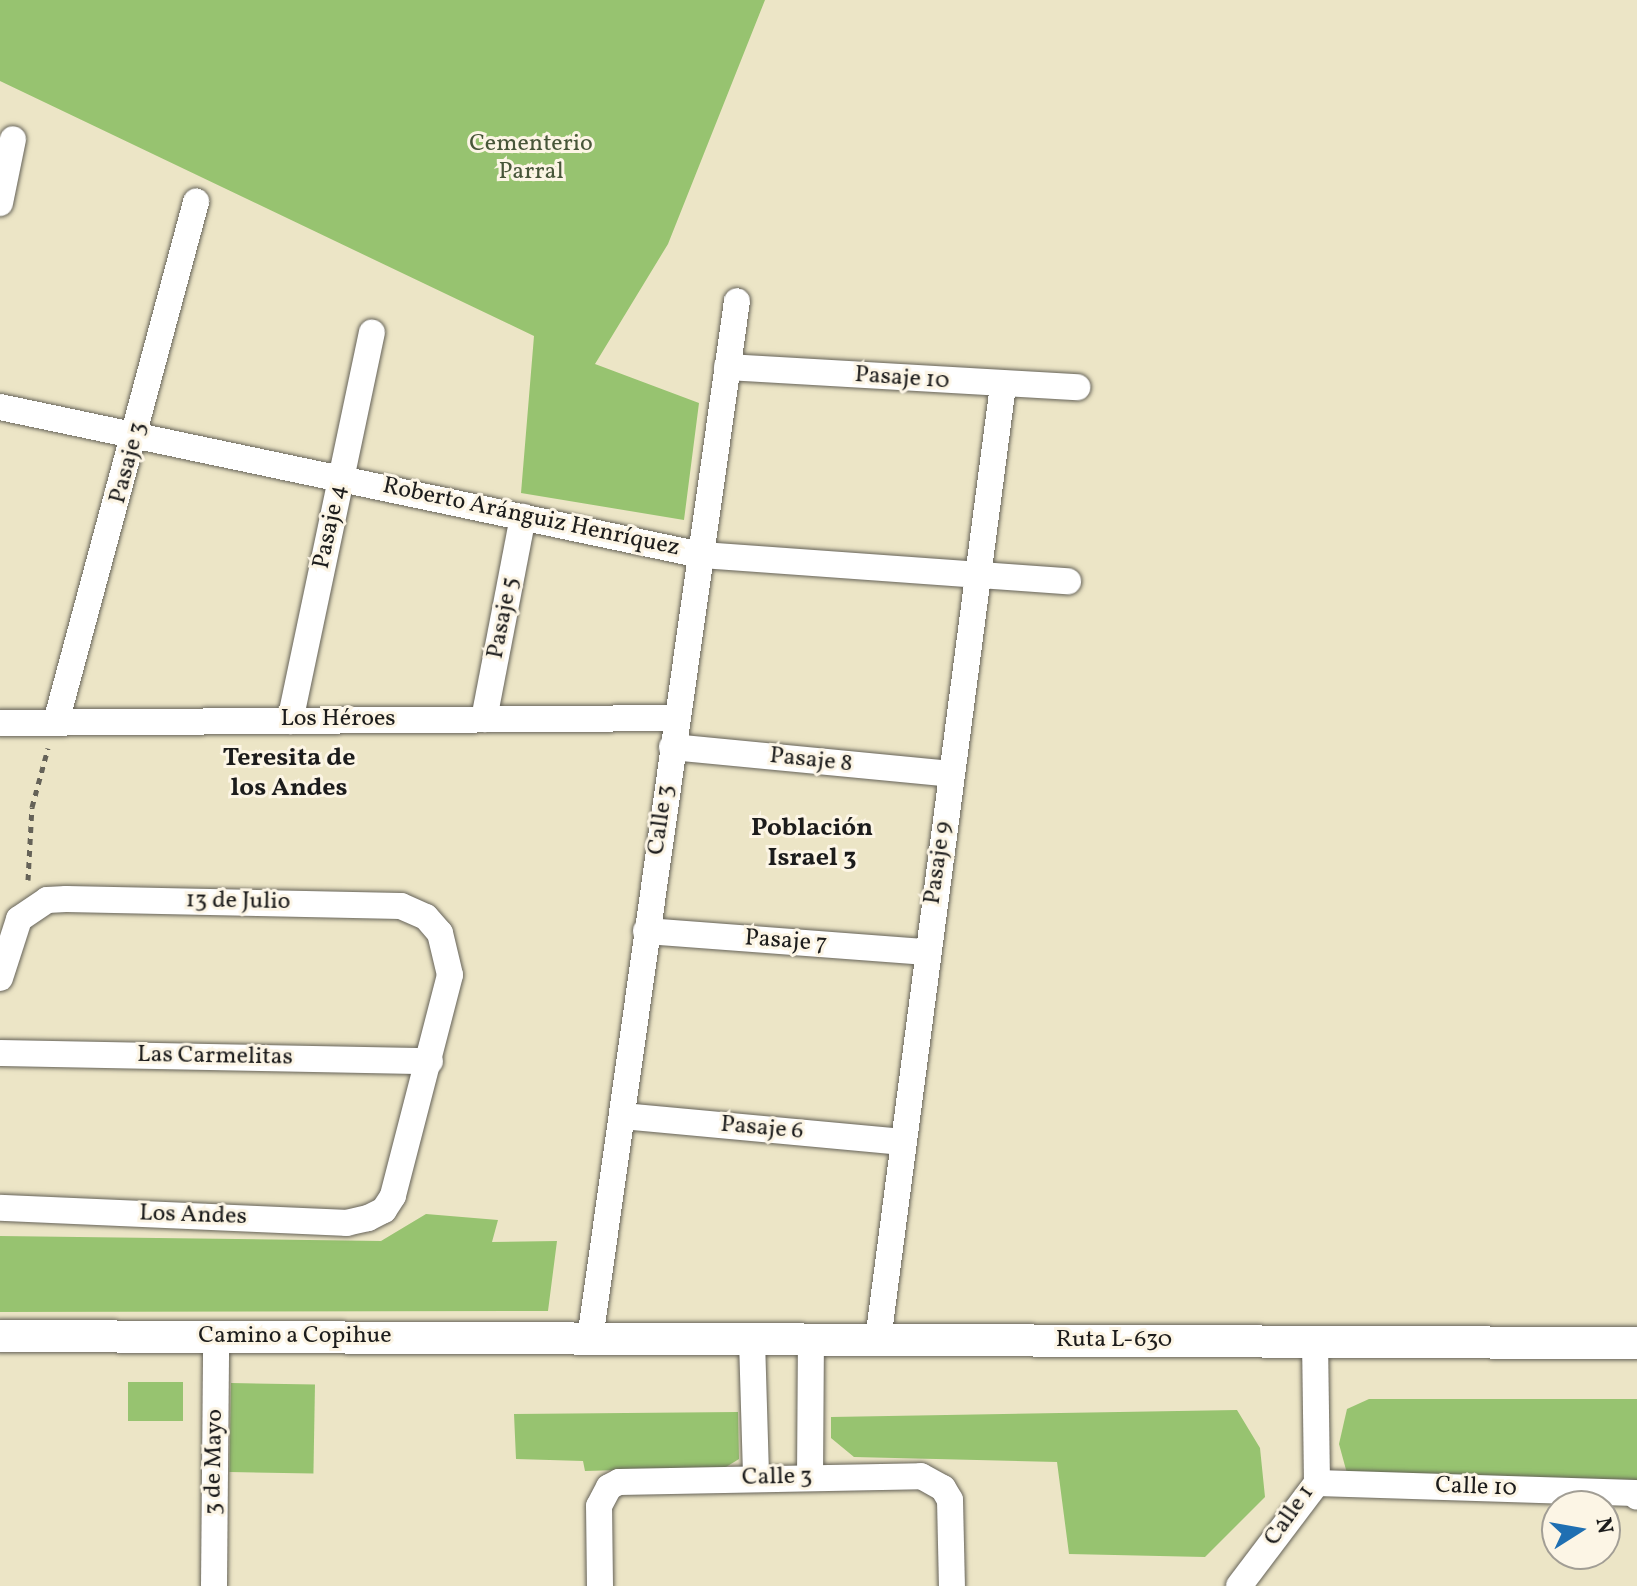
<!DOCTYPE html>
<html>
<head>
<meta charset="utf-8">
<style>
	body { margin:0 }
	#map { position:relative; width:1637px; height:1586px; overflow:hidden; background:#ece5c6; font-family:Vollkorn,serif }
	div>[style] { position:absolute }
	.green>* { inset:0; background:#97c370; transform-origin:0 0 }
	.path>* { height:5px; margin-top:-2.5px; transform-origin:0; background:repeating-linear-gradient(90deg,#656258 0 6px,transparent 0 12px) }
	.roads { filter:drop-shadow(0 0 2px #656258) drop-shadow(0 0 2px #656258) }
	.minor>* { height:26px; margin:-13px; padding:0 13px; transform-origin:13px; border-radius:13px; background:#fff }
	.tertiary>* { height:32px; margin:-16px; padding:0 16px; transform-origin:16px; border-radius:16px; background:#fff }
	span { translate:-50% -50%; white-space:nowrap; text-align:center; line-height:1.15; -webkit-text-stroke:6px #fcf5e5; paint-order:stroke }
	.park-label { font-size:24px; color:#475639 }
	.street-label { font-size:24px; color:#1c1c1c }
	.neighbourhood-label { font-size:26px; color:#1c1c1c; font-weight:700 }
	.north { position:absolute; left:1541px; top:1490px; width:80px; height:80px; box-sizing:border-box; background:#fcf5e5; border:2px solid #a29e95; border-radius:50%; rotate:79deg; font-size:22px; font-weight:700; line-height:32px; text-align:center; color:#1c1c1c }
	.north::after { content:''; display:block; margin:auto; width:28px; height:36px; background:#1f6fb2; clip-path:polygon(50% 0,100% 100%,50% 72%,0 100%) }
</style>
</head>
<body>
<div id="map">
	<div class="green">
		<i style="clip-path:polygon(0 0,765px 0,668px 244px,595px 364px,699px 403px,684px 520px,521px 493px,534px 336px,0 81px)"></i>
		<i style="clip-path:polygon(426px 1214px,498px 1220px,492px 1242px,557px 1241px,548px 1311px,0 1312px,0 1236px,381px 1241px)"></i>
		<i style="left:128px;top:1382px;width:55px;height:39px"></i>
		<i style="left:231px;top:1383px;width:84px;height:89px;rotate:1deg"></i>
		<i style="clip-path:polygon(1369px 1399px,1637px 1399px,1637px 1484px,1348px 1477px,1339px 1444px,1347px 1409px)"></i>
		<i style="clip-path:polygon(1237px 1410px,1260px 1448px,1265px 1497px,1205px 1557px,1069px 1554px,1057px 1462px,854px 1457px,831px 1438px,831px 1417px)"></i>
		<i style="clip-path:polygon(738px 1412px,739px 1459px,726px 1467px,585px 1471px,583px 1461px,516px 1459px,514px 1414px)"></i>
	</div>
	<div class="path">
		<i style="left:28px;top:880px;width:73px;rotate:-86.9deg"></i>
		<i style="left:32px;top:807px;width:61px;rotate:-74.8deg"></i>
	</div>
	<div class="roads">
		<div class="minor">
			<i style="left:0;top:203px;width:65px;rotate:-78.5deg"></i>
			<i style="left:727px;top:367px;width:351px;rotate:3.3deg"></i>
			<i style="left:0;top:407px;width:716px;rotate:11.92deg"></i>
			<i style="left:701px;top:555px;width:368px;rotate:4.1deg"></i>
			<i style="left:484px;top:719px;width:206px;rotate:-79.1deg"></i>
			<i style="left:290px;top:721px;width:397px;rotate:-78.1deg"></i>
			<i style="left:56px;top:722px;width:539px;rotate:-74.93deg"></i>
			<i style="left:0;top:723px;width:677px;rotate:-0.42deg"></i>
			<i style="left:672px;top:747px;width:280px;rotate:5.5deg"></i>
			<i style="left:646px;top:931px;width:282px;rotate:4.3deg"></i>
			<i style="left:0;top:978px;width:62px;rotate:-72.1deg"></i>
			<i style="left:19px;top:919px;width:34px;rotate:-34deg"></i>
			<i style="left:47px;top:900px;width:19px;rotate:-3deg"></i>
			<i style="left:66px;top:899px;width:335px;rotate:1.2deg"></i>
			<i style="left:401px;top:906px;width:27px;rotate:24deg"></i>
			<i style="left:426px;top:917px;width:21px;rotate:49deg"></i>
			<i style="left:440px;top:933px;width:43px;rotate:76.6deg"></i>
			<i style="left:450px;top:975px;width:228px;rotate:104.5deg"></i>
			<i style="left:393px;top:1196px;width:17px;rotate:123deg"></i>
			<i style="left:384px;top:1210px;width:18px;rotate:153deg"></i>
			<i style="left:368px;top:1218px;width:22px;rotate:167deg"></i>
			<i style="left:347px;top:1223px;width:347px;rotate:-177.5deg"></i>
			<i style="left:0;top:1053px;width:430px;rotate:1.1deg"></i>
			<i style="left:622px;top:1116px;width:280px;rotate:5.3deg"></i>
			<i style="left:590px;top:1339px;width:1048px;rotate:-81.94deg"></i>
			<i style="left:752px;top:1340px;width:138px;rotate:88.3deg"></i>
			<i style="left:878px;top:1340px;width:962px;rotate:-82.54deg"></i>
			<i style="left:810px;top:1478px;width:138px;rotate:-89.6deg"></i>
			<i style="left:1317px;top:1483px;width:318px;rotate:1.8deg"></i>
			<i style="left:1635px;top:1493px;width:4px;rotate:63deg"></i>
			<i style="left:214px;top:1586px;width:249px;rotate:-89.5deg"></i>
			<i style="left:600px;top:1586px;width:80px;rotate:-90.7deg"></i>
			<i style="left:599px;top:1506px;width:21px;rotate:-62deg"></i>
			<i style="left:609px;top:1487px;width:11px;rotate:-27deg"></i>
			<i style="left:619px;top:1482px;width:302px;rotate:-1.1deg"></i>
			<i style="left:921px;top:1476px;width:25px;rotate:29deg"></i>
			<i style="left:943px;top:1488px;width:14px;rotate:60deg"></i>
			<i style="left:950px;top:1500px;width:86px;rotate:88.7deg"></i>
			<i style="left:1239px;top:1586px;width:129px;rotate:-52.9deg"></i>
			<i style="left:1317px;top:1483px;width:141px;rotate:-90.8deg"></i>
		</div>
		<div class="tertiary">
			<i style="left:0;top:1336px;width:1637px;rotate:0.25deg"></i>
		</div>
	</div>
	<div class="park-label">
		<span style="left:531px;top:159px">Cementerio<br>Parral</span>
	</div>
	<div class="street-label">
		<span style="left:902px;top:379px;rotate:4deg">Pasaje 10</span>
		<span style="left:129px;top:463px;rotate:-75deg">Pasaje 3</span>
		<span style="left:531px;top:518px;rotate:12deg">Roberto Aránguiz Henríquez</span>
		<span style="left:331px;top:527px;rotate:-78deg">Pasaje 4</span>
		<span style="left:504px;top:618px;rotate:-79deg">Pasaje 5</span>
		<span style="left:338px;top:720px">Los Héroes</span>
		<span style="left:811px;top:761px;rotate:6deg">Pasaje 8</span>
		<span style="left:662px;top:820px;rotate:-82deg">Calle 3</span>
		<span style="left:939px;top:863px;rotate:-82deg">Pasaje 9</span>
		<span style="left:238px;top:902px;rotate:1deg">13 de Julio</span>
		<span style="left:786px;top:942px;rotate:4deg">Pasaje 7</span>
		<span style="left:215px;top:1057px;rotate:1deg">Las Carmelitas</span>
		<span style="left:762px;top:1129px;rotate:5deg">Pasaje 6</span>
		<span style="left:193px;top:1216px;rotate:2deg">Los Andes</span>
		<span style="left:295px;top:1337px">Camino a Copihue</span>
		<span style="left:1114px;top:1341px">Ruta L-630</span>
		<span style="left:215px;top:1462px;rotate:-89deg">3 de Mayo</span>
		<span style="left:777px;top:1478px;rotate:-1deg">Calle 3</span>
		<span style="left:1476px;top:1488px;rotate:2deg">Calle 10</span>
		<span style="left:1290px;top:1516px;rotate:-55deg">Calle 1</span>
	</div>
	<div class="neighbourhood-label">
		<span style="left:289px;top:774px">Teresita de<br>los Andes</span>
		<span style="left:812px;top:844px">Población<br>Israel 3</span>
	</div>
	<div class="north">N</div>
</div>
</body>
</html>
